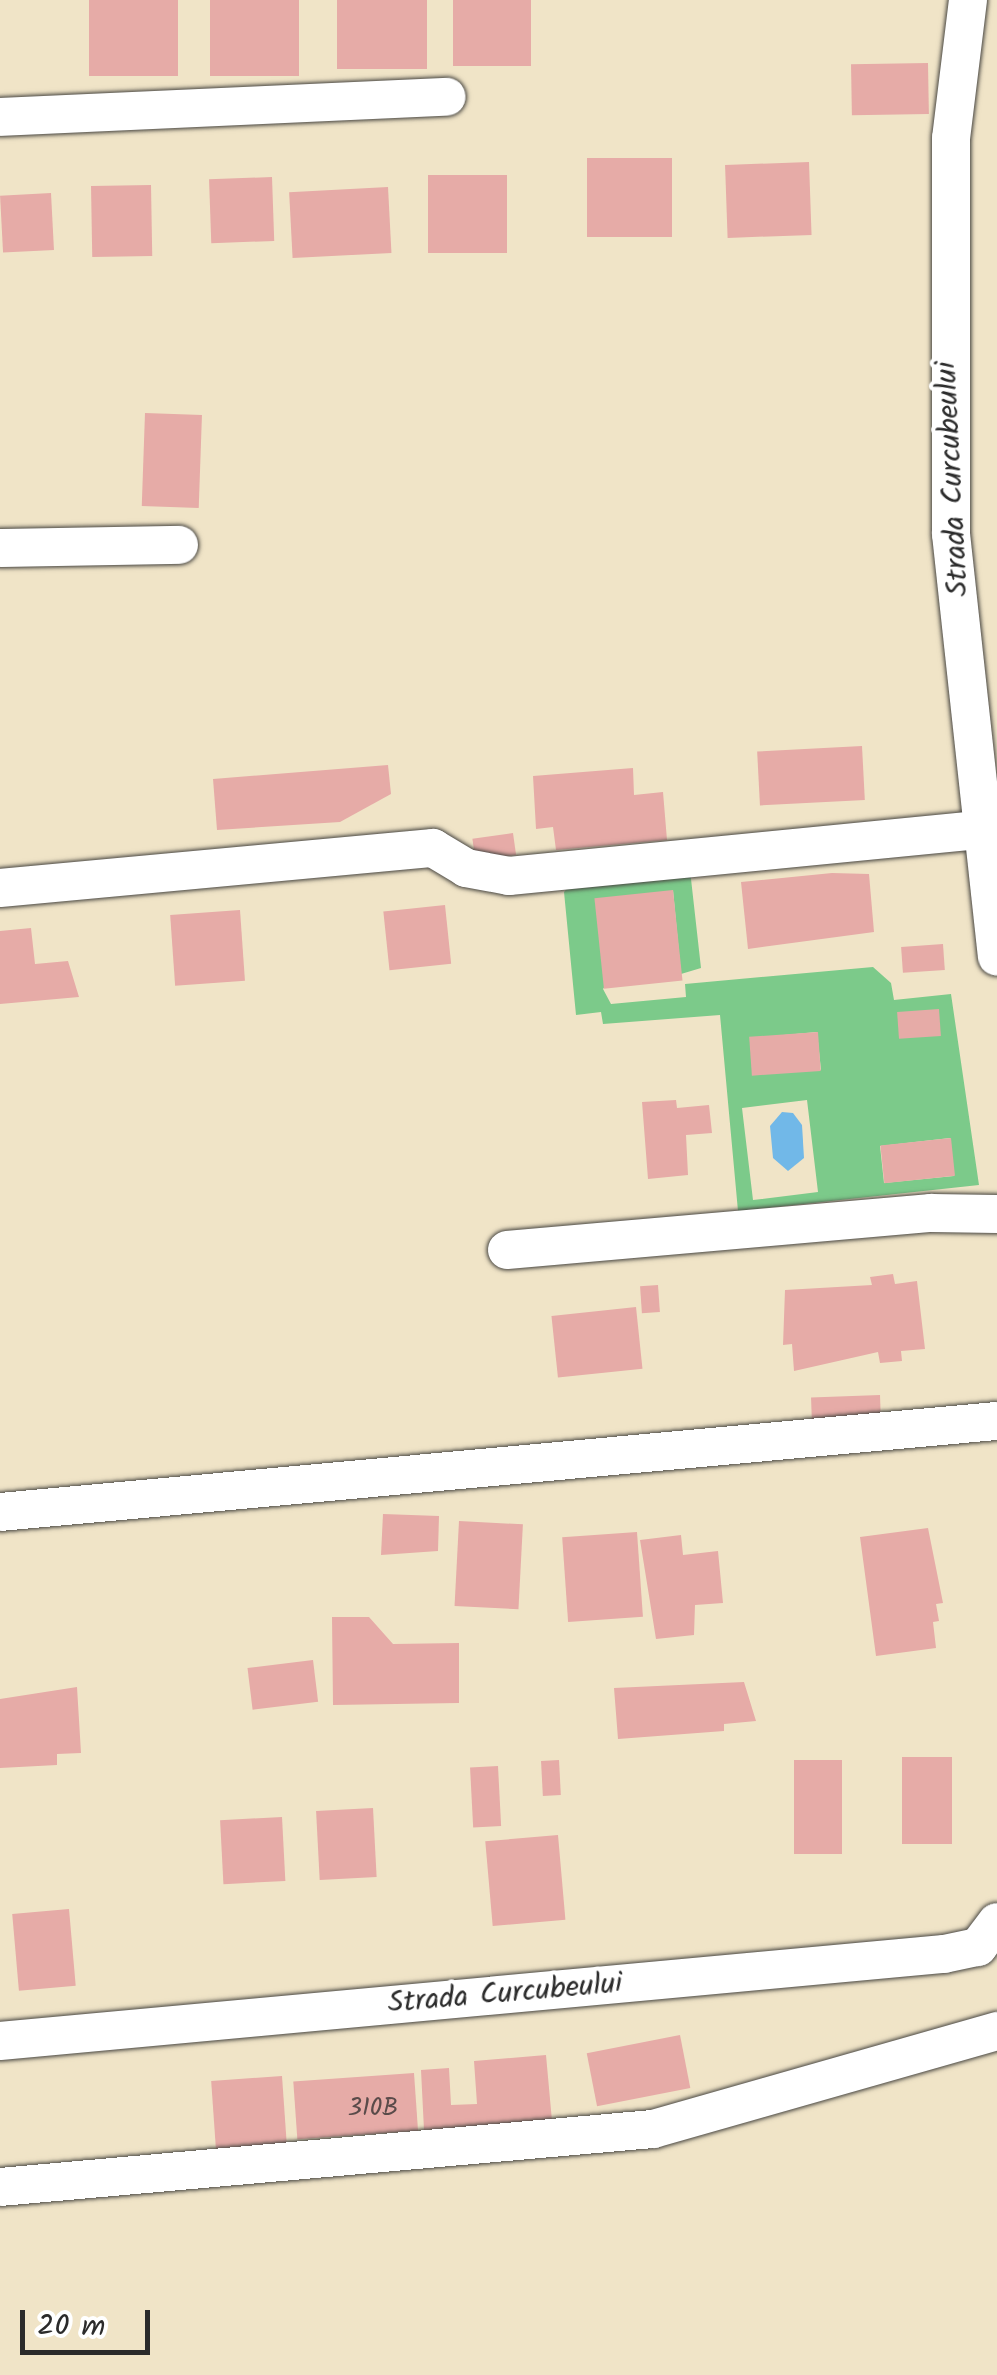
<!DOCTYPE html>
<html>
<head>
<meta charset="utf-8">
<style>
	body { margin:0 }
	#map { position:relative; width:997px; height:2375px; overflow:hidden; background:#f0e4c7; font-family:Kalam,sans-serif }
	div>[style] { position:absolute }
	.green>* { inset:0; background:#7cca8a }
	.water>* { inset:0; background:#71b8e8 }
	.building>* { inset:0; background:#e6aba7; transform-origin:0 0 }
	.roads { filter:drop-shadow(0 0 2px #494742) drop-shadow(0 0 2px #494742) }
	.minor>* { height:38px; margin:-19px; padding:0 19px; transform-origin:19px; border-radius:19px; background:#fff }
	span { translate:-50% -50%; white-space:nowrap; text-align:center; line-height:1.15; -webkit-text-stroke:8px #fff; paint-order:stroke }
	.number-label { font-size:25px; color:#5a4b4a }
	.number-label span { -webkit-text-stroke-width:0 }
	.street-label { font-size:30px; color:#2b2b2b }
	.scale { position:absolute; left:20px; top:2310px; width:130px; height:45px; box-sizing:border-box; border:5px solid #2b2b2b; border-top:0; padding-left:12px; font-size:30px; line-height:35px; white-space:nowrap; color:#2b2b2b; -webkit-text-stroke:8px #fff; paint-order:stroke }
</style>
</head>
<body>
<div id="map">
	<div class="green">
		<i style="clip-path:polygon(evenodd,690px 870px,701px 968px,681px 974px,673px 890px,603px 989px,611px 1004px,686px 997px,685px 984px,873px 967px,891px 983px,894px 1000px,951px 994px,979px 1185px,738px 1211px,720px 1015px,603px 1024px,601px 1012px,576px 1015px,564px 892px,570px 885px,690px 870px,817px 1032px,821px 1070px,750px 1038px,817px 1032px,690px 870px,807px 1100px,818px 1192px,753px 1200px,742px 1108px,807px 1100px,690px 870px,950px 1138px,954px 1176px,884px 1183px,880px 1146px,950px 1138px)"></i>
	</div>
	<div class="water">
		<i style="clip-path:polygon(782px 1112px,793px 1113px,802px 1125px,804px 1158px,788px 1171px,773px 1158px,770px 1126px)"></i>
	</div>
	<div class="building">
		<i style="left:89px;top:0;width:89px;height:76px"></i>
		<i style="left:210px;top:0;width:89px;height:76px"></i>
		<i style="left:337px;top:0;width:90px;height:69px"></i>
		<i style="left:453px;top:0;width:78px;height:66px"></i>
		<i style="left:928px;top:63px;width:51px;height:77px;rotate:89deg"></i>
		<i style="left:672px;top:158px;width:79px;height:85px;rotate:90deg"></i>
		<i style="left:809px;top:162px;width:73px;height:84px;rotate:88deg"></i>
		<i style="left:428px;top:175px;width:79px;height:78px"></i>
		<i style="left:272px;top:177px;width:64px;height:63px;rotate:88deg"></i>
		<i style="left:151px;top:185px;width:71px;height:60px;rotate:89deg"></i>
		<i style="left:388px;top:187px;width:66px;height:99px;rotate:87deg"></i>
		<i style="left:51px;top:193px;width:57px;height:51px;rotate:87deg"></i>
		<i style="left:145px;top:413px;width:57px;height:93px;rotate:2deg"></i>
		<i style="left:862px;top:746px;width:54px;height:105px;rotate:87deg"></i>
		<i style="clip-path:polygon(388px 765px,391px 794px,340px 822px,217px 830px,213px 779px)"></i>
		<i style="clip-path:polygon(633px 768px,634px 795px,663px 792px,667px 840px,556px 850px,553px 827px,536px 829px,533px 776px)"></i>
		<i style="left:513px;top:833px;width:22px;height:41px;rotate:82deg"></i>
		<i style="clip-path:polygon(832px 873px,869px 874px,874px 932px,748px 949px,741px 882px)"></i>
		<i style="left:673px;top:890px;width:91px;height:79px;rotate:84deg"></i>
		<i style="left:445px;top:905px;width:59px;height:62px;rotate:84deg"></i>
		<i style="left:240px;top:910px;width:71px;height:70px;rotate:86deg"></i>
		<i style="clip-path:polygon(31px 928px,35px 964px,68px 961px,79px 997px,0 1004px,0 931px)"></i>
		<i style="left:943px;top:944px;width:26px;height:42px;rotate:86deg"></i>
		<i style="left:939px;top:1009px;width:27px;height:42px;rotate:86deg"></i>
		<i style="left:818px;top:1032px;width:39px;height:69px;rotate:86deg"></i>
		<i style="clip-path:polygon(676px 1100px,677px 1108px,709px 1105px,712px 1133px,686px 1135px,688px 1175px,648px 1179px,642px 1102px)"></i>
		<i style="left:951px;top:1138px;width:38px;height:71px;rotate:84deg"></i>
		<i style="clip-path:polygon(893px 1274px,895px 1284px,917px 1281px,925px 1349px,901px 1351px,902px 1361px,880px 1363px,878px 1352px,794px 1371px,792px 1344px,783px 1345px,785px 1290px,872px 1285px,870px 1277px)"></i>
		<i style="left:658px;top:1285px;width:27px;height:18px;rotate:86deg"></i>
		<i style="left:636px;top:1307px;width:62px;height:85px;rotate:84deg"></i>
		<i style="left:880px;top:1395px;width:23px;height:69px;rotate:88deg"></i>
		<i style="clip-path:polygon(383px 1514px,439px 1516px,438px 1551px,381px 1555px)"></i>
		<i style="left:459px;top:1521px;width:64px;height:85px;rotate:3deg"></i>
		<i style="clip-path:polygon(928px 1528px,943px 1603px,936px 1604px,939px 1621px,933px 1622px,936px 1648px,876px 1656px,860px 1537px)"></i>
		<i style="left:637px;top:1532px;width:85px;height:75px;rotate:86deg"></i>
		<i style="clip-path:polygon(681px 1535px,683px 1555px,718px 1551px,723px 1603px,695px 1605px,694px 1635px,656px 1639px,640px 1540px)"></i>
		<i style="clip-path:polygon(332px 1617px,369px 1617px,393px 1644px,459px 1643px,459px 1703px,333px 1705px)"></i>
		<i style="left:313px;top:1660px;width:42px;height:66px;rotate:83deg"></i>
		<i style="clip-path:polygon(744px 1682px,756px 1721px,724px 1724px,724px 1731px,618px 1739px,614px 1688px)"></i>
		<i style="clip-path:polygon(77px 1687px,81px 1753px,57px 1754px,57px 1765px,0 1768px,0 1699px)"></i>
		<i style="left:902px;top:1757px;width:50px;height:87px"></i>
		<i style="left:559px;top:1760px;width:35px;height:18px;rotate:87deg"></i>
		<i style="left:794px;top:1760px;width:48px;height:94px"></i>
		<i style="left:498px;top:1766px;width:60px;height:28px;rotate:87deg"></i>
		<i style="left:373px;top:1808px;width:69px;height:57px;rotate:87deg"></i>
		<i style="left:282px;top:1817px;width:64px;height:62px;rotate:87deg"></i>
		<i style="left:558px;top:1835px;width:85px;height:73px;rotate:85deg"></i>
		<i style="left:69px;top:1909px;width:77px;height:57px;rotate:85deg"></i>
		<i style="left:680px;top:2035px;width:54px;height:95px;rotate:79deg"></i>
		<i style="clip-path:polygon(546px 2055px,552px 2121px,424px 2130px,421px 2070px,449px 2068px,451px 2105px,477px 2104px,474px 2061px)"></i>
		<i style="left:414px;top:2073px;width:58px;height:121px;rotate:86deg"></i>
		<i style="left:282px;top:2076px;width:68px;height:71px;rotate:86deg"></i>
	</div>
	<div class="roads">
		<div class="minor">
			<i style="left:968px;top:0;width:139px;rotate:97deg"></i>
			<i style="left:951px;top:138px;width:396px;rotate:90deg"></i>
			<i style="left:951px;top:534px;width:425px;rotate:83.8deg"></i>
			<i style="left:0;top:117px;width:447px;rotate:-2.6deg"></i>
			<i style="left:0;top:548px;width:179px;rotate:-1deg"></i>
			<i style="left:0;top:888px;width:435px;rotate:-5.3deg"></i>
			<i style="left:433px;top:848px;width:39px;rotate:31deg"></i>
			<i style="left:466px;top:868px;width:44px;rotate:10.5deg"></i>
			<i style="left:509px;top:876px;width:474px;rotate:-5.6deg"></i>
			<i style="left:507px;top:1250px;width:426px;rotate:-5deg"></i>
			<i style="left:931px;top:1213px;width:66px;rotate:0.9deg"></i>
			<i style="left:0;top:1512px;width:1001px;rotate:-5.22deg"></i>
			<i style="left:0;top:2041px;width:948px;rotate:-5.27deg"></i>
			<i style="left:944px;top:1954px;width:35px;rotate:-12deg"></i>
			<i style="left:978px;top:1947px;width:31px;rotate:-53deg"></i>
			<i style="left:0;top:2187px;width:656px;rotate:-5.08deg"></i>
			<i style="left:653px;top:2129px;width:358px;rotate:-15.9deg"></i>
		</div>
	</div>
	<div class="number-label">
		<span style="left:373px;top:2108px">310B</span>
	</div>
	<div class="street-label">
		<span style="left:953px;top:479px;rotate:-93deg">Strada Curcubeului</span>
		<span style="left:505px;top:1994px;rotate:-5deg">Strada Curcubeului</span>
	</div>
	<div class="scale">20 m</div>
</div>
</body>
</html>
